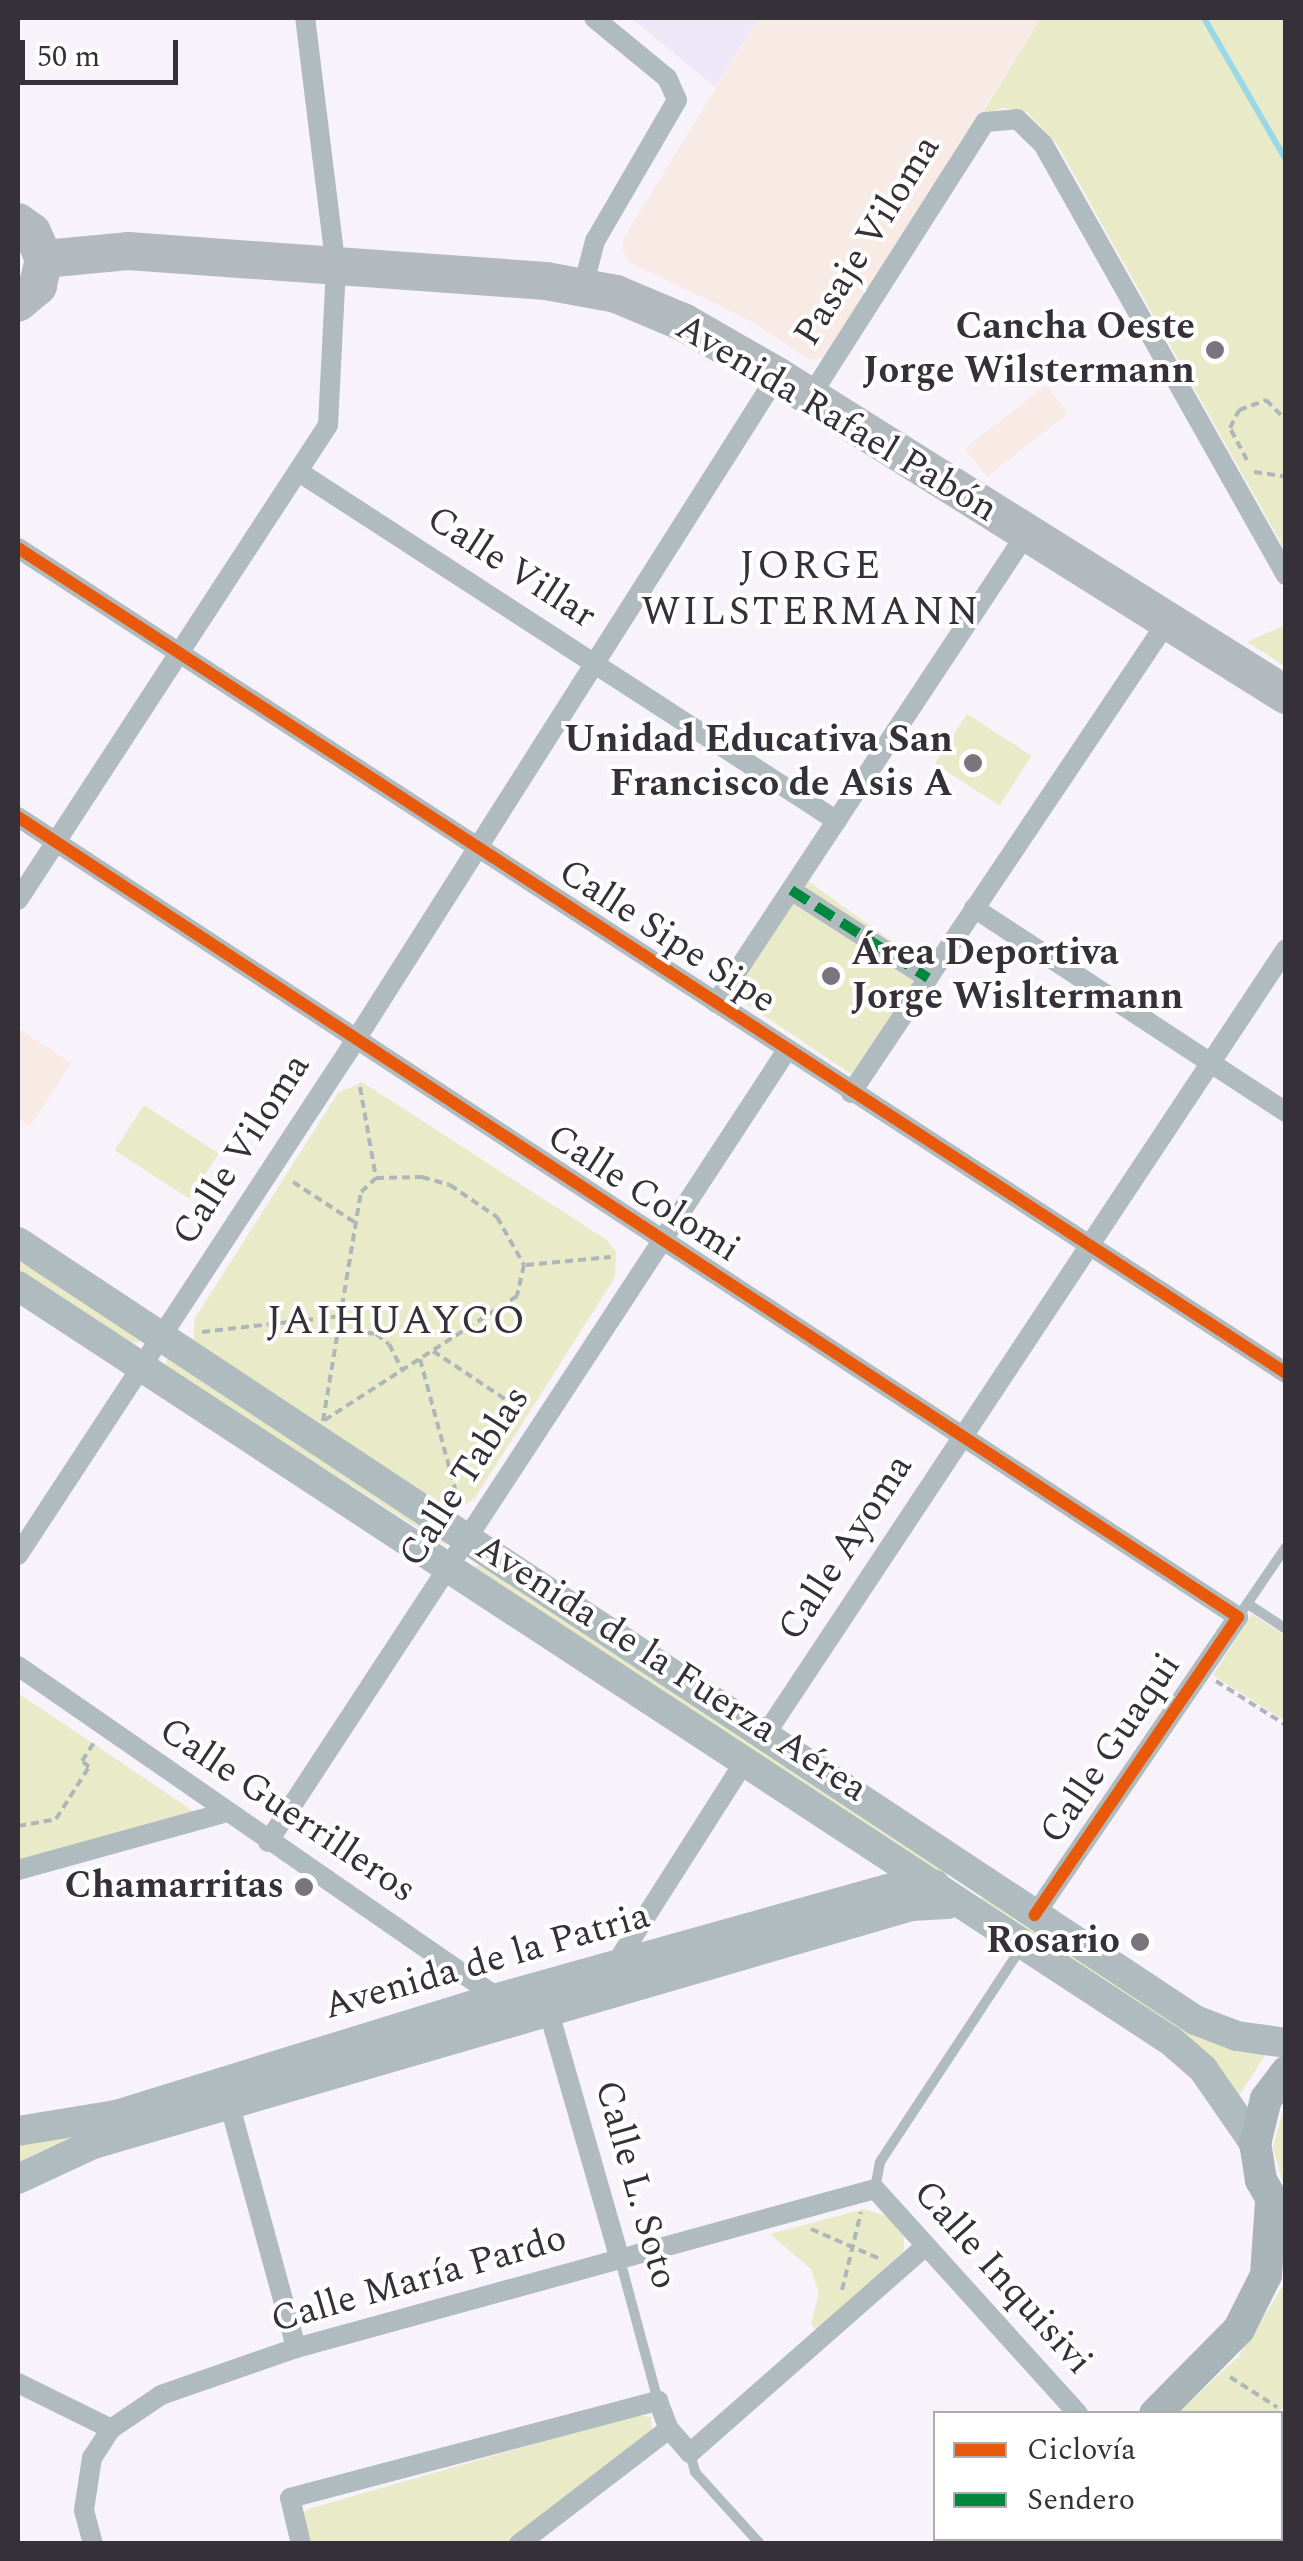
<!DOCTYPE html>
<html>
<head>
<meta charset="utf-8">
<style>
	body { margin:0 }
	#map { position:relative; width:1303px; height:2561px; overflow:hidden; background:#f8f2fa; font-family:Spectral,serif }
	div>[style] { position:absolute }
	.commercial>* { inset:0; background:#ede7f7 }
	.industrial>* { inset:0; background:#f8ebe6; transform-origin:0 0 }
	.green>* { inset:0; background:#e9eac8; transform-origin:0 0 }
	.stream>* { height:6px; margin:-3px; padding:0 3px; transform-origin:3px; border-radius:3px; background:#9ad8e8 }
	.path>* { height:4px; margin-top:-2px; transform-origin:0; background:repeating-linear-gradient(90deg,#adb6b9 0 8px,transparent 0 13px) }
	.lane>* { height:10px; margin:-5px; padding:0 5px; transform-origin:5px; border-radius:5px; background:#afbbbe }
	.street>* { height:20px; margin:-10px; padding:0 10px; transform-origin:10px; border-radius:10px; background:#afbbbe }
	.secondary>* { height:30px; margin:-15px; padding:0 15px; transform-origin:15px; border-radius:15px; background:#afbbbe }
	.primary>* { height:32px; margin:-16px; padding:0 16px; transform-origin:16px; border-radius:16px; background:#a8b4b7 }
	.highway>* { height:38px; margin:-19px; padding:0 19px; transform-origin:19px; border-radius:19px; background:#b2babe }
	.quiet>* { height:10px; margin-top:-5px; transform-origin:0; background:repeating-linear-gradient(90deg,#00873e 0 20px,transparent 0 30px) }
	.cycleway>* { height:12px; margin:-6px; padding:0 6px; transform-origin:6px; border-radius:6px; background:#e8590c }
	.dots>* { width:28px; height:28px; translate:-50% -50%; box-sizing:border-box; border:5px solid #fff; border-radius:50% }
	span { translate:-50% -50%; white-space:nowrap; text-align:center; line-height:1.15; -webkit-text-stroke:8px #fff; paint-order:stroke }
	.street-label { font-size:38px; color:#363039 }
	.poi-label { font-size:38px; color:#363039; font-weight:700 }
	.right { translate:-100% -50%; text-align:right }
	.left { translate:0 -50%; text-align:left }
	.neighbourhood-label { font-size:40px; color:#363039; letter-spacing:2.5px }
	.frame { position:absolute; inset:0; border:20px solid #363039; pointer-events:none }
	.legend { position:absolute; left:933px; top:2411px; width:350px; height:130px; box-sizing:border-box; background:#fff; border:2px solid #afacb0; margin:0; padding:12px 18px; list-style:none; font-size:30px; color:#363039 }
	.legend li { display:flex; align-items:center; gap:20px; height:50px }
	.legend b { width:50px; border:2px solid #afacb0 }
	.scale { position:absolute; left:20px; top:40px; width:158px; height:45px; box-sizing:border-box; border:5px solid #363039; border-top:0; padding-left:12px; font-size:30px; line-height:35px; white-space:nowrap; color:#363039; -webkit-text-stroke:8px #fff; paint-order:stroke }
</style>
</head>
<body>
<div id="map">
	<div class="commercial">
		<i style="clip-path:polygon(631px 18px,759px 18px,715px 87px)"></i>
	</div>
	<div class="industrial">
		<i style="clip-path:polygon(759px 18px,1041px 18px,826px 358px,809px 360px,751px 321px,629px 262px,623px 250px,623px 239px)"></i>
		<i style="left:1046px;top:385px;width:36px;height:103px;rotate:52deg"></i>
		<i style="clip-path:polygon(18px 1028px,71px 1063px,30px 1127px,18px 1118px)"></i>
	</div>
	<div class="green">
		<i style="clip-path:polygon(1041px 18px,1285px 18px,1285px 550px,1057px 144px,1027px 112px,1003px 108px,981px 115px)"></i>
		<i style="clip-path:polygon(1285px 625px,1285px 666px,1247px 642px)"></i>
		<i style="left:967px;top:714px;width:77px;height:59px;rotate:33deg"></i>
		<i style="clip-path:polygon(808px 881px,916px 959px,930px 960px,851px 1074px,733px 995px)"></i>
		<i style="clip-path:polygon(362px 1082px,607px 1240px,616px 1252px,615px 1277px,475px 1498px,460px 1508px,446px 1510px,193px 1342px,195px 1318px,338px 1093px)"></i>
		<i style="left:144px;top:1105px;width:89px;height:54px;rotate:33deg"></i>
		<i style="clip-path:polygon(18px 1254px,141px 1337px,140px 1342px,132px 1343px,18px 1269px)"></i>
		<i style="clip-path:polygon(167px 1358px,447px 1542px,446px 1546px,166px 1367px)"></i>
		<i style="clip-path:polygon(481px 1563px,950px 1874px,942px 1876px,474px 1568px)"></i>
		<i style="clip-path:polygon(1252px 1614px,1285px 1636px,1285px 1721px,1213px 1675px)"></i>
		<i style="clip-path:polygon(18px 1693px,196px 1813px,18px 1861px)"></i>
		<i style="clip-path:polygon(983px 1897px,1268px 2051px,1238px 2097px,979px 1900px)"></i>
		<i style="clip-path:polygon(1285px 2103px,1285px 2191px,1273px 2147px)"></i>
		<i style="clip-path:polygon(81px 2135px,37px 2153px,18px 2164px,18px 2143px)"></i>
		<i style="clip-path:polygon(864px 2209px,889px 2217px,904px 2234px,904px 2251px,817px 2331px,811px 2324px,819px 2293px,811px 2269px,770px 2234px)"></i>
		<i style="clip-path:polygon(1285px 2283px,1285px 2406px,1277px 2413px,1177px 2414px,1238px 2357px)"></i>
		<i style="clip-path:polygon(635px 2415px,651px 2417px,652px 2431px,508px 2543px,308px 2543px,302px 2515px,308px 2509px)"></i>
		<i style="clip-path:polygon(1037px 2538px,1138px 2538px,1138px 2539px,1031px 2543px)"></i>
	</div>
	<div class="stream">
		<i style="left:1204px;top:18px;width:164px;rotate:60deg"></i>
	</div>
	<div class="path">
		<i style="left:1247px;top:460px;width:36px;rotate:-118deg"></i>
		<i style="left:1230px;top:428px;width:20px;rotate:-63deg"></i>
		<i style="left:1239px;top:410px;width:29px;rotate:-20deg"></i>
		<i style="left:1266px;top:400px;width:28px;rotate:45deg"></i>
		<i style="left:1254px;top:472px;width:30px;rotate:8deg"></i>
		<i style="left:1284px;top:476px;width:5px;rotate:68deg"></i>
		<i style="left:360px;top:1087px;width:92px;rotate:80deg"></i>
		<i style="left:422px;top:1177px;width:29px;rotate:16deg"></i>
		<i style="left:450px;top:1185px;width:57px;rotate:34.2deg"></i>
		<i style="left:497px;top:1217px;width:55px;rotate:60.6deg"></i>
		<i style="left:524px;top:1265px;width:32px;rotate:103deg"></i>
		<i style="left:517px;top:1296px;width:231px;rotate:147.2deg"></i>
		<i style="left:323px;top:1421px;width:232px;rotate:-80.6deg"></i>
		<i style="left:361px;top:1192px;width:21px;rotate:-43deg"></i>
		<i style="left:376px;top:1178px;width:46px;rotate:-1.2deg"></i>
		<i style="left:293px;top:1182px;width:75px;rotate:33.1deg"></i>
		<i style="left:526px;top:1265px;width:85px;rotate:-5.4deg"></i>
		<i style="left:340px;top:1330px;width:36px;rotate:6deg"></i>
		<i style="left:376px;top:1334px;width:16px;rotate:38deg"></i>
		<i style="left:389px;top:1344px;width:31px;rotate:63deg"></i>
		<i style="left:202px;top:1332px;width:140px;rotate:-6.6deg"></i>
		<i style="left:433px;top:1351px;width:105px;rotate:33.7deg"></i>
		<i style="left:420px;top:1359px;width:146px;rotate:74.9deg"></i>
		<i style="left:1216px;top:1681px;width:83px;rotate:32.2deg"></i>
		<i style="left:18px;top:1826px;width:39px;rotate:-10deg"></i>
		<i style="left:56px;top:1819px;width:62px;rotate:-57.6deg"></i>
		<i style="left:89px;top:1767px;width:9px;rotate:-139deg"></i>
		<i style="left:82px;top:1761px;width:24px;rotate:-57deg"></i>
		<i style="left:811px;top:2229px;width:75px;rotate:23.5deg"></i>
		<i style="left:842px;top:2290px;width:80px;rotate:-76.3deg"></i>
		<i style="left:1230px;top:2377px;width:56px;rotate:32.6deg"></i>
		<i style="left:1102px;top:2538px;width:8px;rotate:50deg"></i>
	</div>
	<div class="lane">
		<i style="left:1248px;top:1604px;width:45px;rotate:33.3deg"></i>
		<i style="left:1238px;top:1617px;width:85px;rotate:-55.6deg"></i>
		<i style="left:875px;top:2188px;width:26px;rotate:-79deg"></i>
		<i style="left:880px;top:2162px;width:256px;rotate:-56.6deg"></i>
		<i style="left:620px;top:2260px;width:146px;rotate:74.9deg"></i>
		<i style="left:690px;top:2453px;width:20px;rotate:75deg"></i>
		<i style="left:695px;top:2472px;width:97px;rotate:47.9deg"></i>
	</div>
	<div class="street">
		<i style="left:583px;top:287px;width:48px;rotate:-75.4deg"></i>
		<i style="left:595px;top:241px;width:163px;rotate:-59.8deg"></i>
		<i style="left:677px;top:100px;width:24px;rotate:-114deg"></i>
		<i style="left:667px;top:78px;width:94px;rotate:-140.6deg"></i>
		<i style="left:810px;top:397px;width:326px;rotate:-57.5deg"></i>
		<i style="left:985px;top:122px;width:32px;rotate:-5deg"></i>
		<i style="left:1017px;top:119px;width:36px;rotate:44deg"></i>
		<i style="left:1043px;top:144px;width:495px;rotate:60.6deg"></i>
		<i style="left:299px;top:472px;width:641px;rotate:32.97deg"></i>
		<i style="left:18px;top:548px;width:1513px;rotate:33.05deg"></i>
		<i style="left:18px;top:817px;width:1459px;rotate:33.25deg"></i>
		<i style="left:1238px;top:1617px;width:361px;rotate:124.3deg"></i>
		<i style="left:791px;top:890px;width:163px;rotate:32.7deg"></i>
		<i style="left:18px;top:900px;width:567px;rotate:-56.87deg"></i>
		<i style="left:328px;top:425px;width:156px;rotate:-87.1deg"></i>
		<i style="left:336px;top:269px;width:253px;rotate:-97deg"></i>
		<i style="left:974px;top:908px;width:373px;rotate:33.2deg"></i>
		<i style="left:716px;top:1003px;width:562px;rotate:-56.54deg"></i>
		<i style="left:851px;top:1093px;width:567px;rotate:-56.14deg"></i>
		<i style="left:18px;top:1555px;width:615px;rotate:-56.75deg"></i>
		<i style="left:355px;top:1041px;width:788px;rotate:-57.6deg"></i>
		<i style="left:18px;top:1666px;width:571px;rotate:34.66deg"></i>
		<i style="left:488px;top:1991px;width:16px;rotate:60deg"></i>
		<i style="left:765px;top:1735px;width:943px;rotate:-56.46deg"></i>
		<i style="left:268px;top:1842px;width:947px;rotate:-56.76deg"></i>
		<i style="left:18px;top:1870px;width:214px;rotate:-15.5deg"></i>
		<i style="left:613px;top:1968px;width:242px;rotate:-57.5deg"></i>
		<i style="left:546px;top:2002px;width:268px;rotate:74deg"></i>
		<i style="left:230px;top:2106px;width:251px;rotate:74.7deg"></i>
		<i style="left:18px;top:2383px;width:104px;rotate:26.3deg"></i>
		<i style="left:93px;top:2544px;width:35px;rotate:-105deg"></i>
		<i style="left:84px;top:2510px;width:53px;rotate:-81.3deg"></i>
		<i style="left:92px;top:2458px;width:35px;rotate:-57deg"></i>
		<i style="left:111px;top:2429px;width:60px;rotate:-34.2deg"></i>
		<i style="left:161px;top:2395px;width:143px;rotate:-19.2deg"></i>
		<i style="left:296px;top:2348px;width:600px;rotate:-15.36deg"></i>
		<i style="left:875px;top:2189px;width:303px;rotate:47.9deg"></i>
		<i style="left:301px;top:2544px;width:47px;rotate:-103.4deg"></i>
		<i style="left:290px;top:2498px;width:381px;rotate:-14.8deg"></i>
		<i style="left:658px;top:2401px;width:30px;rotate:69deg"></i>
		<i style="left:669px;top:2429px;width:32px;rotate:49deg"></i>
		<i style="left:690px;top:2453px;width:314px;rotate:-41.3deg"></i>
		<i style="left:519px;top:2544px;width:189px;rotate:-37.5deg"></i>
	</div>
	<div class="secondary">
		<i style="left:18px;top:1242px;width:1411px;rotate:33.46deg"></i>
		<i style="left:1195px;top:2020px;width:45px;rotate:20.9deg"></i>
		<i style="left:1237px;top:2036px;width:49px;rotate:8.1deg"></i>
		<i style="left:18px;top:1286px;width:1378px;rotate:33.22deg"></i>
		<i style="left:1171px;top:2041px;width:43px;rotate:41.2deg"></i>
		<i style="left:1203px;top:2069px;width:91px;rotate:55.3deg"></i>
		<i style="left:18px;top:2131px;width:99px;rotate:-9.3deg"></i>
		<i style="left:116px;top:2115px;width:395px;rotate:-17.1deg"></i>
		<i style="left:494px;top:1999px;width:420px;rotate:-15.6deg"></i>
		<i style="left:898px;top:1886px;width:37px;rotate:-2deg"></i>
		<i style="left:18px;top:2179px;width:83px;rotate:-25deg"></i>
		<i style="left:93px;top:2144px;width:852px;rotate:-16.22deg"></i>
		<i style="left:911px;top:1906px;width:36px;rotate:-3deg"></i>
	</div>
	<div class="primary">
		<i style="left:1282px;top:2217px;width:43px;rotate:-119.6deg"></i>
		<i style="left:1261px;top:2180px;width:36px;rotate:-99deg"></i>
		<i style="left:1255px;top:2144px;width:46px;rotate:-76.3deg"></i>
		<i style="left:1266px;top:2099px;width:34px;rotate:-53deg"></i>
		<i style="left:1155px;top:2414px;width:120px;rotate:-45.3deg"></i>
		<i style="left:1239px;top:2329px;width:60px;rotate:-63.4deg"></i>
		<i style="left:1266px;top:2275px;width:73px;rotate:-86.1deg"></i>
		<i style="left:1280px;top:2437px;width:8px;rotate:-40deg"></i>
		<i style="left:1009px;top:2544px;width:8px;rotate:-45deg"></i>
		<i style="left:1163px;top:2544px;width:8px;rotate:-45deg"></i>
	</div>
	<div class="highway">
		<i style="left:18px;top:222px;width:17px;rotate:36deg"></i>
		<i style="left:32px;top:232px;width:30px;rotate:66deg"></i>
		<i style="left:44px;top:259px;width:28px;rotate:103deg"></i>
		<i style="left:38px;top:286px;width:26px;rotate:140deg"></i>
		<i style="left:44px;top:259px;width:84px;rotate:-5.4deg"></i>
		<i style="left:128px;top:251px;width:419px;rotate:4.1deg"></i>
		<i style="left:546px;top:281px;width:71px;rotate:10.5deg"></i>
		<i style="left:616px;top:294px;width:73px;rotate:22.7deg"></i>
		<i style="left:683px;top:322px;width:108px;rotate:29.9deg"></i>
		<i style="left:777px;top:376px;width:601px;rotate:32.08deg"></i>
	</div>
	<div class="quiet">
		<i style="left:791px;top:890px;width:163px;rotate:32.7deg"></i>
	</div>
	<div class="cycleway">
		<i style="left:18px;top:548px;width:1513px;rotate:33.05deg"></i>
		<i style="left:18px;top:817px;width:1459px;rotate:33.25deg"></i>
		<i style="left:1238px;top:1617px;width:361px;rotate:124.3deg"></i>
	</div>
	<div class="dots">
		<i style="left:1215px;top:350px;background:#7a747d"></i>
		<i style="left:973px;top:763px;background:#7a747d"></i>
		<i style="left:831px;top:976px;background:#7a747d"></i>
		<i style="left:304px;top:1887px;background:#7a747d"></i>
		<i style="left:1140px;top:1942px;background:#7a747d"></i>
	</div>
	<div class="street-label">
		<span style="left:868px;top:241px;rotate:-58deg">Pasaje Viloma</span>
		<span style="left:836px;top:419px;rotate:31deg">Avenida Rafael Pabón</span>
		<span style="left:511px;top:568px;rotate:33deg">Calle Villar</span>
		<span style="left:667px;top:937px;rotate:33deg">Calle Sipe Sipe</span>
		<span style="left:242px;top:1150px;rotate:-57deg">Calle Viloma</span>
		<span style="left:643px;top:1194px;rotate:33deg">Calle Colomi</span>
		<span style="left:465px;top:1477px;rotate:-57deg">Calle Tablas</span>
		<span style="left:846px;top:1548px;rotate:-57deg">Calle Ayoma</span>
		<span style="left:671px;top:1669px;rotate:33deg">Avenida de la Fuerza Aérea</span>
		<span style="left:1111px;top:1749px;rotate:-56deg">Calle Guaqui</span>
		<span style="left:287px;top:1811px;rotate:34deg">Calle Guerrilleros</span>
		<span style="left:487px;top:1962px;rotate:-16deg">Avenida de la Patria</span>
		<span style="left:635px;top:2185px;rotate:74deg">Calle L. Soto</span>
		<span style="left:1002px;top:2278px;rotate:48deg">Calle Inquisivi</span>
		<span style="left:419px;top:2280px;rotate:-16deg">Calle María Pardo</span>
	</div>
	<div class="poi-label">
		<span class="right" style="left:1195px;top:350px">Cancha Oeste<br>Jorge Wilstermann</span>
		<span class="right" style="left:953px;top:763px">Unidad Educativa San<br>Francisco de Asis A</span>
		<span class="left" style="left:851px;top:976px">Área Deportiva<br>Jorge Wisltermann</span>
		<span class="right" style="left:284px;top:1887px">Chamarritas</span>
		<span class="right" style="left:1120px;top:1942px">Rosario</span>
	</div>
	<div class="neighbourhood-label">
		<span style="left:811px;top:590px">JORGE<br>WILSTERMANN</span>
		<span style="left:397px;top:1322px">JAIHUAYCO</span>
	</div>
	<div class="frame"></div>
	<ul class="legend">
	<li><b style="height:12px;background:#e8590c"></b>Ciclovía</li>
	<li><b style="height:12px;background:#00873e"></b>Sendero</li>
	</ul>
	<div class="scale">50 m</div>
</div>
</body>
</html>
